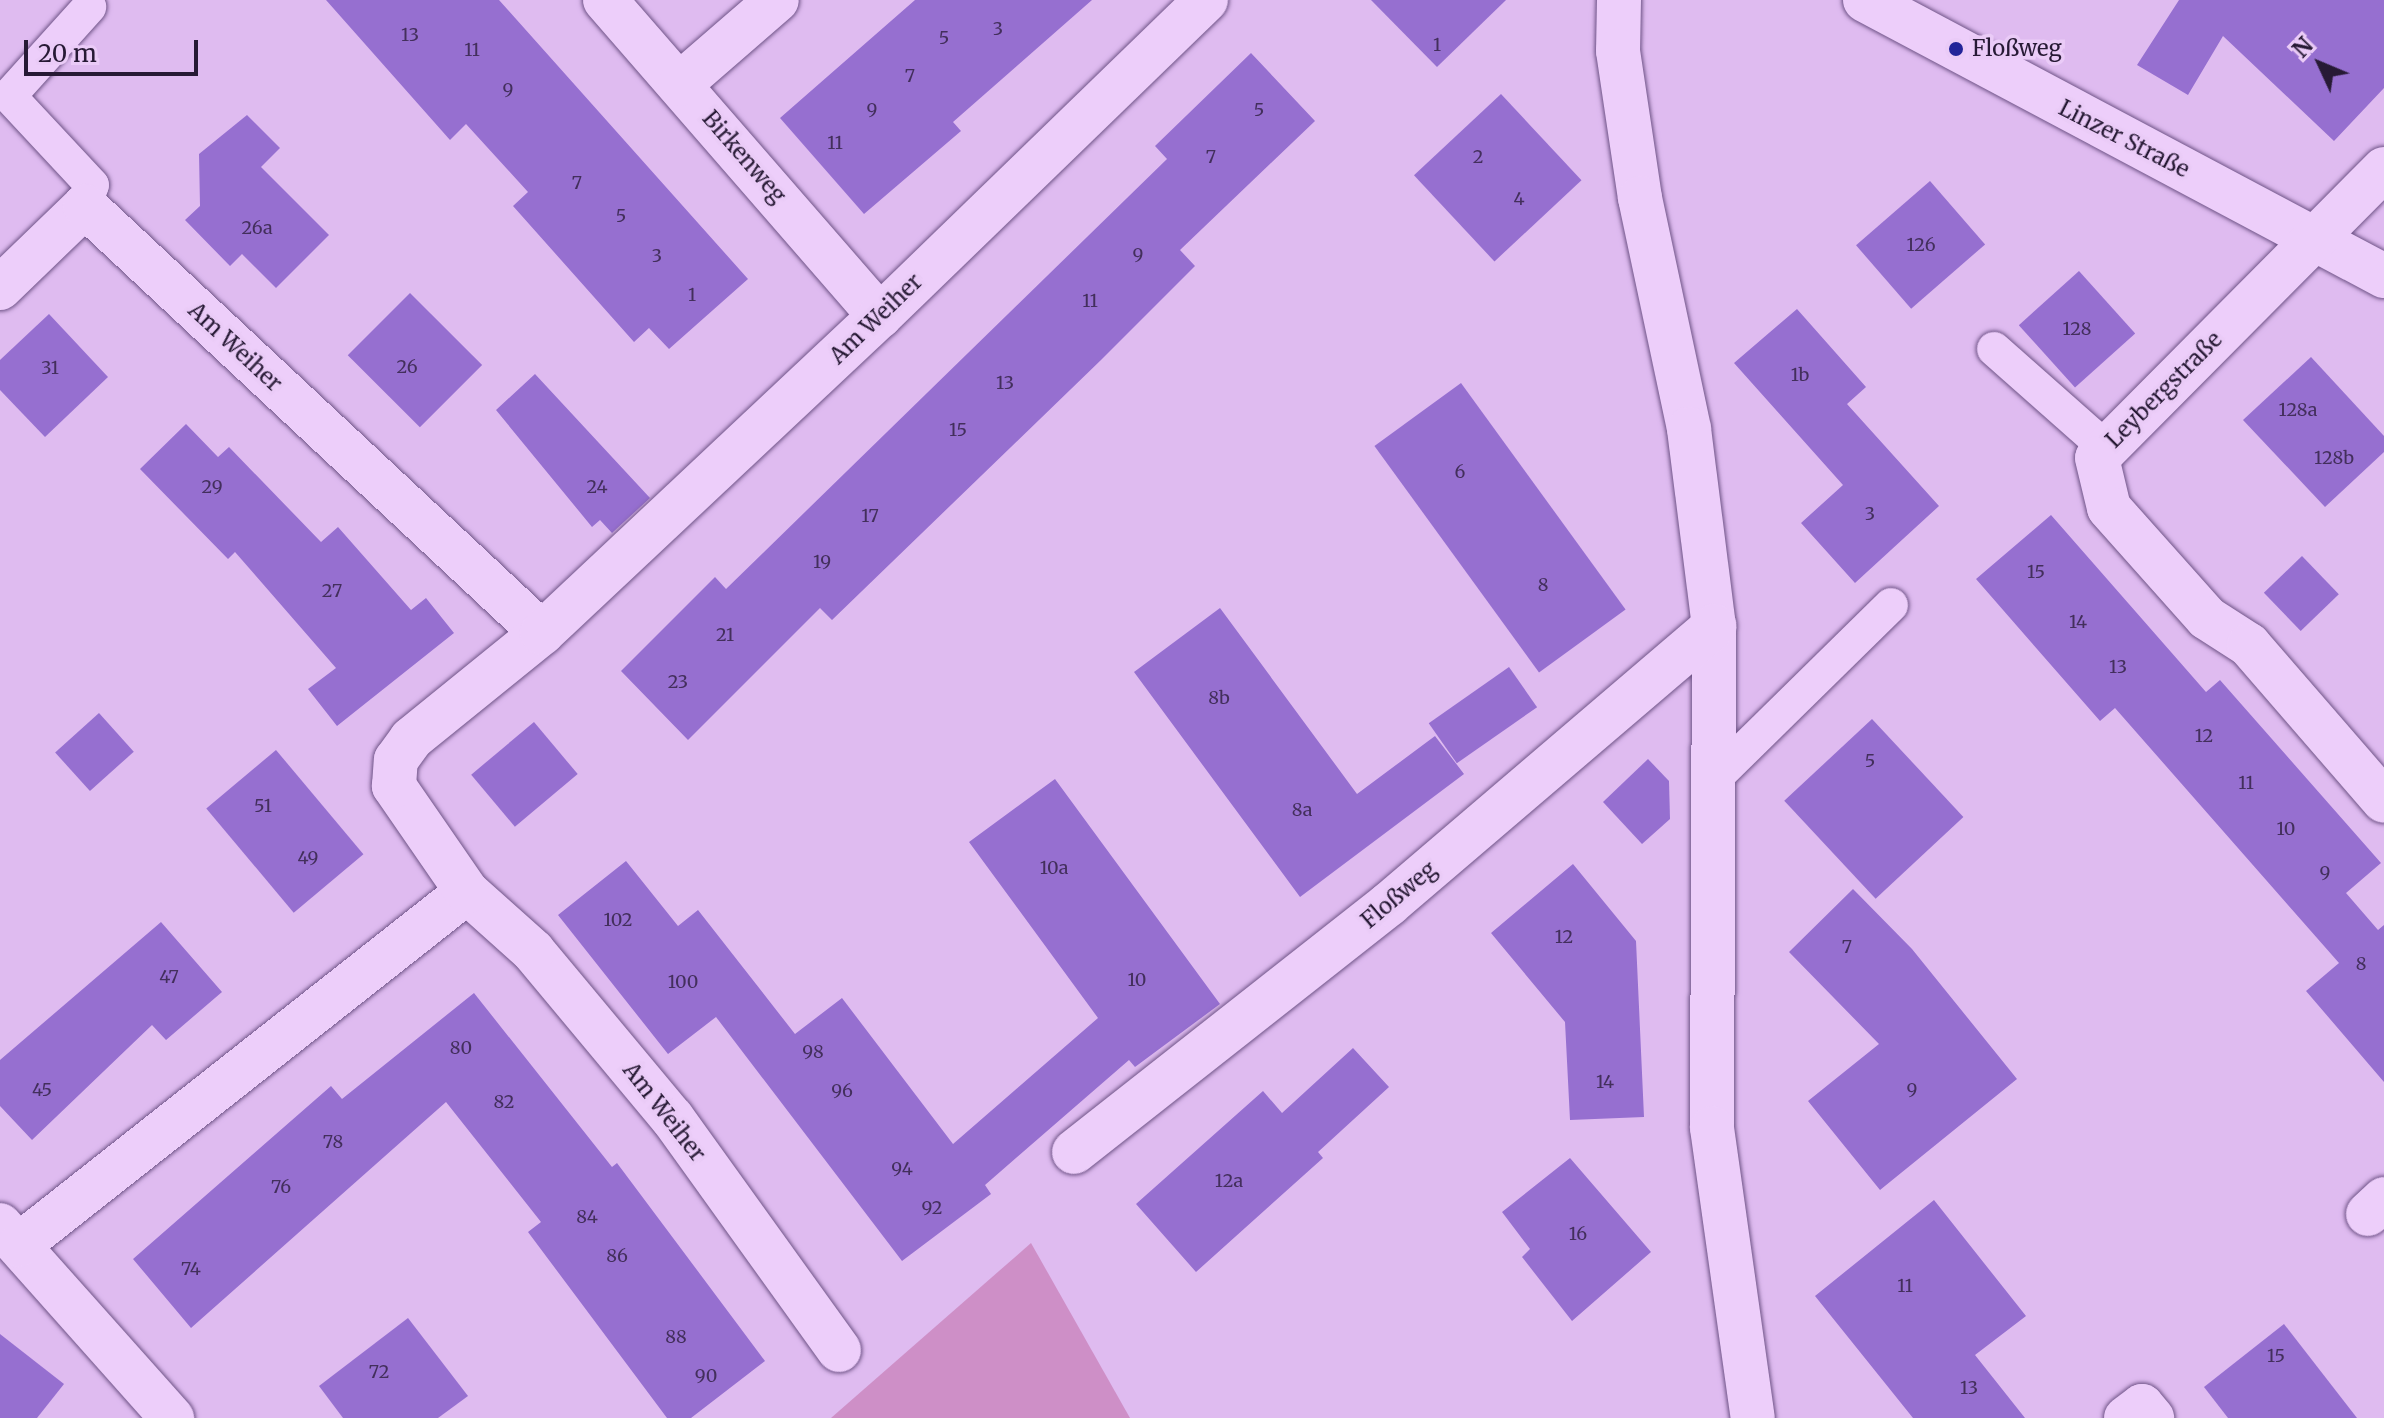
<!DOCTYPE html>
<html>
<head>
<meta charset="utf-8">
<style>
	body { margin:0 }
	#map { position:relative; width:2384px; height:1418px; overflow:hidden; background:#dfbbf0; font-family:Merriweather,serif }
	div>[style] { position:absolute }
	.green>* { inset:0; background:#ce8fc7 }
	.building>* { inset:0; background:#966fd0; transform-origin:0 0 }
	.roads { filter:drop-shadow(0 0 2px #6f5487) drop-shadow(0 0 2px #6f5487) }
	.lane>* { height:34px; margin:-17px; padding:0 17px; transform-origin:17px; border-radius:17px; background:#edcefa }
	.street>* { height:44px; margin:-22px; padding:0 22px; transform-origin:22px; border-radius:22px; background:#edcefa }
	.dots>* { width:22px; height:22px; translate:-50% -50%; box-sizing:border-box; border:4px solid #eacbf7; border-radius:50% }
	span { translate:-50% -50%; white-space:nowrap; text-align:center; line-height:1.15; -webkit-text-stroke:7px #eacbf7; paint-order:stroke }
	.number-label { font-size:18px; color:#432f5c }
	.number-label span { -webkit-text-stroke-width:0 }
	.poi-label { font-size:22px; color:#271a35 }
	.left { translate:0 -50%; text-align:left }
	.street-label { font-size:22px; color:#271a35 }
	.north { position:absolute; left:2280px; top:24px; width:80px; height:80px; -webkit-text-stroke:6px #eacbf7; paint-order:stroke; rotate:314deg; font-size:22px; font-weight:700; line-height:32px; text-align:center; color:#271a35 }
	.north::after { content:''; display:block; margin:auto; width:28px; height:36px; background:#271a35; clip-path:polygon(50% 0,100% 100%,50% 72%,0 100%) }
	.scale { position:absolute; left:24px; top:40px; width:174px; height:36px; box-sizing:border-box; border:4px solid #271a35; border-top:0; padding-left:10px; font-size:24px; line-height:28px; white-space:nowrap; color:#271a35; -webkit-text-stroke:6px #eacbf7; paint-order:stroke }
</style>
</head>
<body>
<div id="map">
	<div class="green">
		<i style="clip-path:polygon(1031px 1243px,1130px 1418px,831px 1418px)"></i>
	</div>
	<div class="building">
		<i style="clip-path:polygon(326px 0,499px 0,748px 279px,669px 349px,649px 328px,634px 342px,513px 206px,528px 192px,466px 124px,450px 140px)"></i>
		<i style="clip-path:polygon(915px 0,1092px 0,953px 122px,961px 131px,864px 214px,780px 118px)"></i>
		<i style="clip-path:polygon(1371px 0,1506px 0,1437px 67px)"></i>
		<i style="clip-path:polygon(2179px 0,2384px 0,2384px 88px,2334px 141px,2223px 36px,2188px 95px,2137px 65px)"></i>
		<i style="clip-path:polygon(1251px 53px,1315px 121px,1180px 250px,1195px 266px,1101px 360px,832px 620px,820px 608px,688px 740px,621px 671px,715px 577px,726px 589px,1167px 159px,1155px 146px)"></i>
		<i style="left:1501px;top:94px;width:118px;height:119px;rotate:47deg"></i>
		<i style="clip-path:polygon(247px 115px,280px 148px,261px 167px,329px 235px,276px 288px,242px 254px,230px 266px,185px 220px,200px 206px,199px 154px)"></i>
		<i style="left:1930px;top:181px;width:84px;height:98px;rotate:49deg"></i>
		<i style="left:2079px;top:271px;width:84px;height:81px;rotate:48deg"></i>
		<i style="left:410px;top:293px;width:102px;height:88px;rotate:45deg"></i>
		<i style="clip-path:polygon(1797px 309px,1866px 387px,1847px 404px,1939px 506px,1855px 583px,1801px 523px,1843px 485px,1734px 363px)"></i>
		<i style="clip-path:polygon(49px 314px,108px 377px,45px 437px,0 390px,0 360px)"></i>
		<i style="clip-path:polygon(2311px 357px,2384px 436px,2384px 452px,2325px 507px,2243px 420px)"></i>
		<i style="clip-path:polygon(535px 374px,650px 498px,612px 533px,600px 520px,592px 527px,496px 410px)"></i>
		<i style="left:1461px;top:383px;width:280px;height:107px;rotate:54deg"></i>
		<i style="clip-path:polygon(186px 424px,218px 457px,229px 447px,321px 542px,338px 527px,411px 610px,426px 598px,454px 633px,337px 726px,308px 689px,336px 668px,235px 552px,228px 559px,140px 469px)"></i>
		<i style="clip-path:polygon(2051px 515px,2206px 692px,2220px 680px,2381px 863px,2346px 893px,2378px 930px,2384px 925px,2384px 1082px,2306px 991px,2339px 963px,2115px 708px,2100px 721px,1976px 579px)"></i>
		<i style="left:2302px;top:556px;width:53px;height:53px;rotate:46deg"></i>
		<i style="clip-path:polygon(1220px 608px,1357px 794px,1435px 736px,1464px 774px,1300px 897px,1134px 672px)"></i>
		<i style="left:1509px;top:667px;width:49px;height:98px;rotate:55deg"></i>
		<i style="left:99px;top:713px;width:52px;height:59px;rotate:48deg"></i>
		<i style="left:1872px;top:719px;width:134px;height:120px;rotate:47deg"></i>
		<i style="left:534px;top:722px;width:68px;height:82px;rotate:50deg"></i>
		<i style="left:276px;top:750px;width:136px;height:91px;rotate:50deg"></i>
		<i style="clip-path:polygon(1648px 759px,1669px 781px,1670px 819px,1642px 844px,1603px 802px)"></i>
		<i style="clip-path:polygon(1055px 779px,1220px 1004px,1135px 1067px,1129px 1060px,985px 1185px,991px 1194px,902px 1261px,716px 1017px,668px 1054px,558px 915px,626px 861px,678px 926px,698px 910px,795px 1034px,842px 998px,953px 1144px,1098px 1018px,969px 842px)"></i>
		<i style="clip-path:polygon(1573px 864px,1636px 941px,1644px 1117px,1570px 1120px,1565px 1022px,1491px 933px)"></i>
		<i style="clip-path:polygon(1853px 889px,1912px 949px,2017px 1079px,1880px 1190px,1808px 1101px,1879px 1044px,1789px 952px)"></i>
		<i style="clip-path:polygon(161px 922px,222px 992px,166px 1040px,152px 1025px,32px 1140px,0 1106px,0 1060px)"></i>
		<i style="clip-path:polygon(474px 993px,612px 1167px,617px 1163px,765px 1361px,691px 1418px,667px 1418px,528px 1232px,541px 1222px,446px 1102px,191px 1328px,133px 1259px,331px 1086px,342px 1099px)"></i>
		<i style="clip-path:polygon(1353px 1048px,1389px 1087px,1318px 1152px,1323px 1158px,1196px 1272px,1136px 1204px,1263px 1091px,1282px 1113px)"></i>
		<i style="clip-path:polygon(1570px 1158px,1651px 1252px,1572px 1321px,1522px 1257px,1530px 1249px,1502px 1212px)"></i>
		<i style="clip-path:polygon(1934px 1200px,2026px 1316px,1975px 1355px,2025px 1418px,1913px 1418px,1815px 1296px)"></i>
		<i style="clip-path:polygon(408px 1318px,468px 1396px,438px 1418px,343px 1418px,319px 1386px)"></i>
		<i style="clip-path:polygon(2284px 1324px,2357px 1418px,2228px 1418px,2204px 1387px)"></i>
		<i style="clip-path:polygon(0 1334px,64px 1384px,37px 1418px,0 1418px)"></i>
	</div>
	<div class="roads">
		<div class="lane">
			<i style="left:85px;top:206px;width:22px;rotate:-72deg"></i>
			<i style="left:92px;top:185px;width:122px;rotate:-133deg"></i>
			<i style="left:9px;top:96px;width:120px;rotate:-48deg"></i>
			<i style="left:1994px;top:349px;width:149px;rotate:41.5deg"></i>
			<i style="left:1712px;top:781px;width:251px;rotate:-44.5deg"></i>
		</div>
		<div class="street">
			<i style="left:605px;top:0;width:419px;rotate:49deg"></i>
			<i style="left:1619px;top:0;width:51px;rotate:91.1deg"></i>
			<i style="left:1618px;top:51px;width:149px;rotate:81.5deg"></i>
			<i style="left:1640px;top:198px;width:236px;rotate:78deg"></i>
			<i style="left:1689px;top:429px;width:199px;rotate:82.8deg"></i>
			<i style="left:1714px;top:626px;width:502px;rotate:90.23deg"></i>
			<i style="left:1712px;top:1128px;width:293px;rotate:82deg"></i>
			<i style="left:1865px;top:0;width:588px;rotate:28deg"></i>
			<i style="left:680px;top:84px;width:128px;rotate:-40.9deg"></i>
			<i style="left:2384px;top:169px;width:407px;rotate:134.8deg"></i>
			<i style="left:2097px;top:458px;width:51px;rotate:76.5deg"></i>
			<i style="left:2109px;top:508px;width:147px;rotate:48.3deg"></i>
			<i style="left:2207px;top:618px;width:50px;rotate:32.7deg"></i>
			<i style="left:2249px;top:645px;width:206px;rotate:49.1deg"></i>
			<i style="left:0;top:288px;width:118px;rotate:-44deg"></i>
			<i style="left:85px;top:206px;width:625px;rotate:43.06deg"></i>
			<i style="left:1074px;top:1152px;width:401px;rotate:-38.2deg"></i>
			<i style="left:1389px;top:904px;width:428px;rotate:-40.5deg"></i>
			<i style="left:2368px;top:1214px;width:22px;rotate:-43deg"></i>
			<i style="left:0;top:1225px;width:259px;rotate:48.3deg"></i>
			<i style="left:19px;top:1245px;width:570px;rotate:-38.24deg"></i>
			<i style="left:839px;top:1350px;width:286px;rotate:-125.7deg"></i>
			<i style="left:672px;top:1118px;width:217px;rotate:-129.8deg"></i>
			<i style="left:533px;top:951px;width:89px;rotate:-138.2deg"></i>
			<i style="left:467px;top:892px;width:129px;rotate:-124.6deg"></i>
			<i style="left:394px;top:786px;width:26px;rotate:-86deg"></i>
			<i style="left:396px;top:760px;width:26px;rotate:-54deg"></i>
			<i style="left:411px;top:739px;width:169px;rotate:-39deg"></i>
			<i style="left:542px;top:633px;width:463px;rotate:-43.2deg"></i>
			<i style="left:880px;top:316px;width:454px;rotate:-44.1deg"></i>
			<i style="left:2126px;top:1418px;width:20px;rotate:-37deg"></i>
			<i style="left:2142px;top:1406px;width:16px;rotate:50deg"></i>
		</div>
	</div>
	<div class="dots">
		<i style="left:1956px;top:49px;background:#222499"></i>
	</div>
	<div class="number-label">
		<span style="left:998px;top:29px">3</span>
		<span style="left:410px;top:35px">13</span>
		<span style="left:944px;top:38px">5</span>
		<span style="left:1437px;top:45px">1</span>
		<span style="left:472px;top:50px">11</span>
		<span style="left:910px;top:76px">7</span>
		<span style="left:508px;top:90px">9</span>
		<span style="left:872px;top:110px">9</span>
		<span style="left:1259px;top:110px">5</span>
		<span style="left:835px;top:143px">11</span>
		<span style="left:1211px;top:157px">7</span>
		<span style="left:1478px;top:157px">2</span>
		<span style="left:577px;top:183px">7</span>
		<span style="left:1519px;top:199px">4</span>
		<span style="left:621px;top:216px">5</span>
		<span style="left:257px;top:228px">26a</span>
		<span style="left:1921px;top:245px">126</span>
		<span style="left:1138px;top:255px">9</span>
		<span style="left:657px;top:256px">3</span>
		<span style="left:692px;top:295px">1</span>
		<span style="left:1090px;top:301px">11</span>
		<span style="left:2077px;top:329px">128</span>
		<span style="left:407px;top:367px">26</span>
		<span style="left:50px;top:368px">31</span>
		<span style="left:1800px;top:375px">1b</span>
		<span style="left:1005px;top:383px">13</span>
		<span style="left:2298px;top:410px">128a</span>
		<span style="left:958px;top:430px">15</span>
		<span style="left:2334px;top:458px">128b</span>
		<span style="left:1460px;top:472px">6</span>
		<span style="left:212px;top:487px">29</span>
		<span style="left:597px;top:487px">24</span>
		<span style="left:1870px;top:514px">3</span>
		<span style="left:870px;top:516px">17</span>
		<span style="left:822px;top:562px">19</span>
		<span style="left:2036px;top:572px">15</span>
		<span style="left:1543px;top:585px">8</span>
		<span style="left:332px;top:591px">27</span>
		<span style="left:2078px;top:622px">14</span>
		<span style="left:725px;top:635px">21</span>
		<span style="left:2118px;top:667px">13</span>
		<span style="left:678px;top:682px">23</span>
		<span style="left:1219px;top:698px">8b</span>
		<span style="left:2204px;top:736px">12</span>
		<span style="left:1870px;top:761px">5</span>
		<span style="left:2246px;top:783px">11</span>
		<span style="left:263px;top:806px">51</span>
		<span style="left:1302px;top:810px">8a</span>
		<span style="left:2286px;top:829px">10</span>
		<span style="left:308px;top:858px">49</span>
		<span style="left:1054px;top:868px">10a</span>
		<span style="left:2325px;top:873px">9</span>
		<span style="left:618px;top:920px">102</span>
		<span style="left:1564px;top:937px">12</span>
		<span style="left:1847px;top:947px">7</span>
		<span style="left:2361px;top:964px">8</span>
		<span style="left:169px;top:977px">47</span>
		<span style="left:1137px;top:980px">10</span>
		<span style="left:683px;top:982px">100</span>
		<span style="left:461px;top:1048px">80</span>
		<span style="left:813px;top:1052px">98</span>
		<span style="left:1605px;top:1082px">14</span>
		<span style="left:42px;top:1090px">45</span>
		<span style="left:1912px;top:1090px">9</span>
		<span style="left:842px;top:1091px">96</span>
		<span style="left:504px;top:1102px">82</span>
		<span style="left:333px;top:1142px">78</span>
		<span style="left:902px;top:1169px">94</span>
		<span style="left:1229px;top:1181px">12a</span>
		<span style="left:281px;top:1187px">76</span>
		<span style="left:932px;top:1208px">92</span>
		<span style="left:587px;top:1217px">84</span>
		<span style="left:1578px;top:1234px">16</span>
		<span style="left:617px;top:1256px">86</span>
		<span style="left:191px;top:1269px">74</span>
		<span style="left:1905px;top:1286px">11</span>
		<span style="left:676px;top:1337px">88</span>
		<span style="left:2276px;top:1356px">15</span>
		<span style="left:379px;top:1372px">72</span>
		<span style="left:706px;top:1376px">90</span>
		<span style="left:1969px;top:1388px">13</span>
	</div>
	<div class="poi-label">
		<span class="left" style="left:1972px;top:49px">Floßweg</span>
	</div>
	<div class="street-label">
		<span style="left:2124px;top:139px;rotate:27deg">Linzer Straße</span>
		<span style="left:744px;top:157px;rotate:49deg">Birkenweg</span>
		<span style="left:876px;top:319px;rotate:-44deg">Am Weiher</span>
		<span style="left:235px;top:347px;rotate:43deg">Am Weiher</span>
		<span style="left:2164px;top:390px;rotate:-45deg">Leybergstraße</span>
		<span style="left:1399px;top:895px;rotate:-40deg">Floßweg</span>
		<span style="left:664px;top:1112px;rotate:52deg">Am Weiher</span>
	</div>
	<div class="north">N</div>
	<div class="scale">20 m</div>
</div>
</body>
</html>
